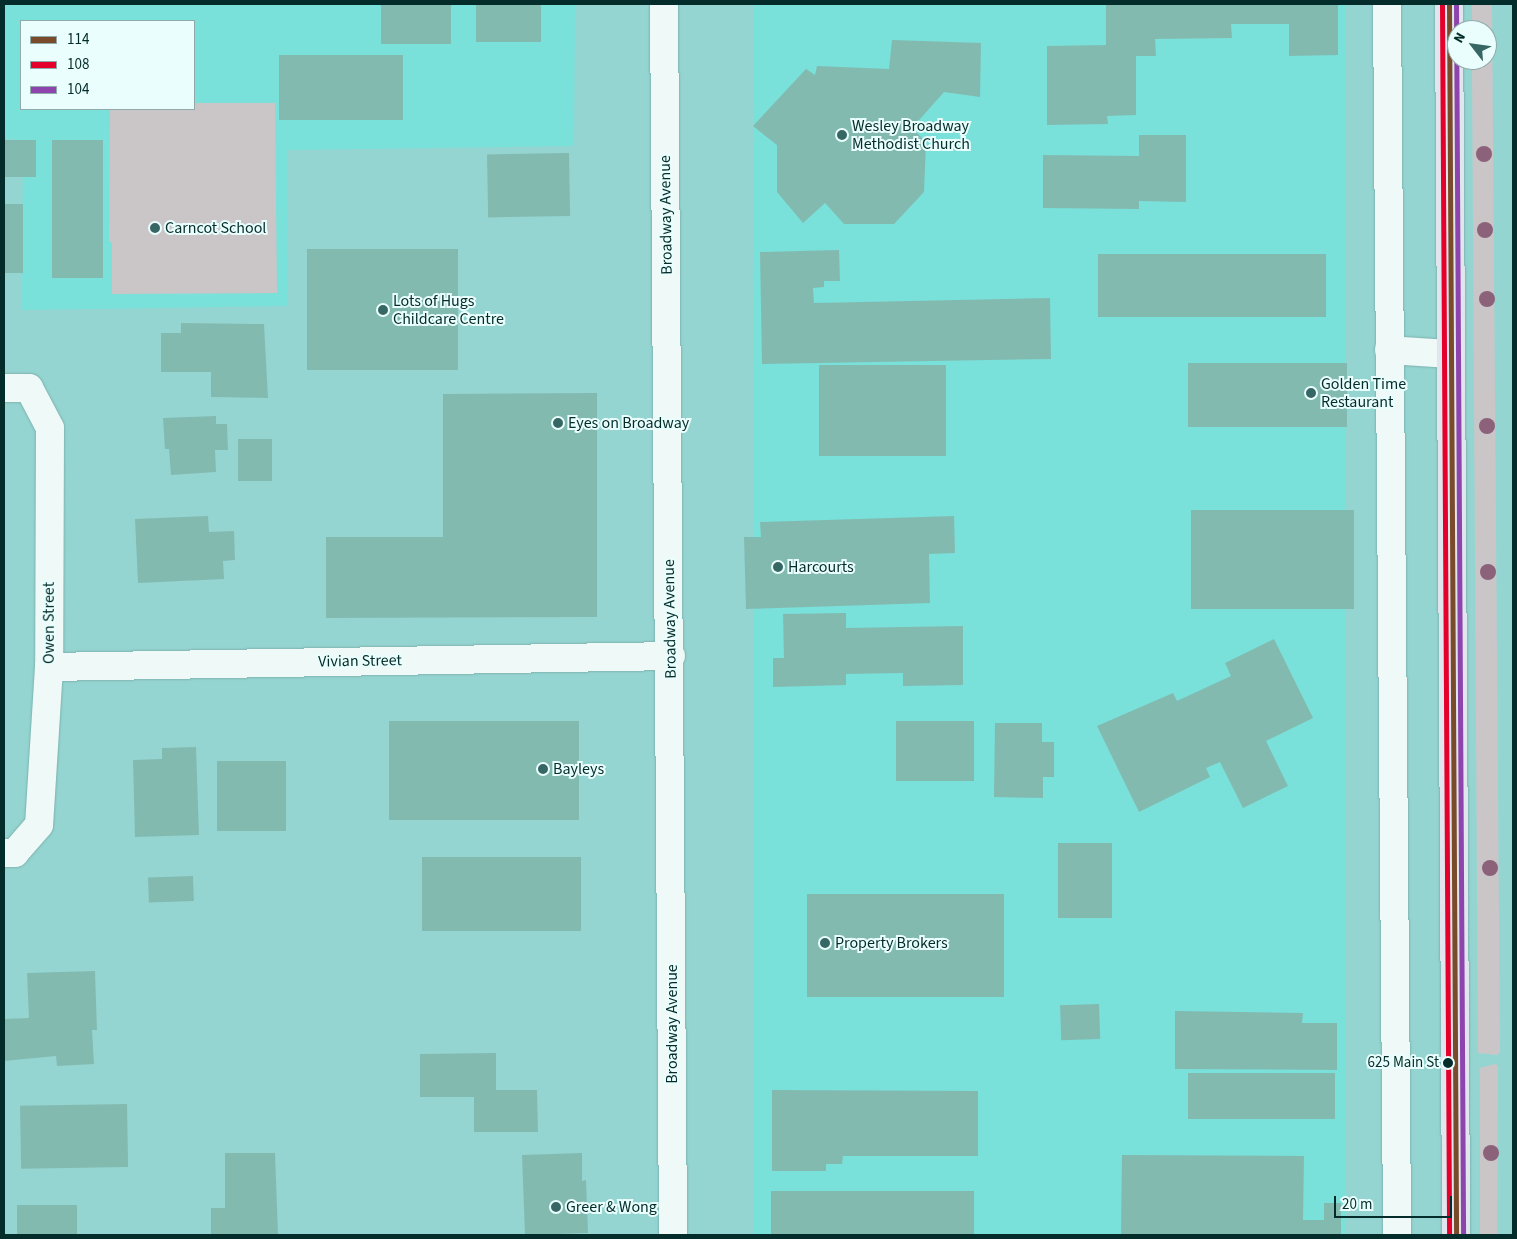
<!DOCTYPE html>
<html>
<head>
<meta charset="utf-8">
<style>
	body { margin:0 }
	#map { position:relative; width:1517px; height:1239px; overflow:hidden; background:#95d5d1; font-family:"Source Sans 3",sans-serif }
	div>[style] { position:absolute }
	.built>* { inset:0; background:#79e0da; transform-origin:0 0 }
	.green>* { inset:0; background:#cac6c8 }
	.building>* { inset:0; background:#83bab0; transform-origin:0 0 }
	.roads { filter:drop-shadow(0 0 1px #7db2ae) drop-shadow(0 0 1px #7db2ae) }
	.minor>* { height:28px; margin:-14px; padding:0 14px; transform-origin:14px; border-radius:14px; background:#eff9f8 }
	.highway>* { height:28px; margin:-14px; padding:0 14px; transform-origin:14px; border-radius:14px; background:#e1e6ee }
	.bus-1>* { height:5px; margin:-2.5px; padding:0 2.5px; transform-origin:2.5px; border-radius:2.5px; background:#7a4b2a }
	.bus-2>* { height:5px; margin:-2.5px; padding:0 2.5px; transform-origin:2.5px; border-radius:2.5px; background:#e4002b }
	.bus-3>* { height:5px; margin:-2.5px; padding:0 2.5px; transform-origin:2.5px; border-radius:2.5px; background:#8e44ad }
	.trees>* { width:16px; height:16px; margin:-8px; border-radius:50%; background:#8c617a }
	.dots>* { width:14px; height:14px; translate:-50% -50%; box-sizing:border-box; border:2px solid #eafffd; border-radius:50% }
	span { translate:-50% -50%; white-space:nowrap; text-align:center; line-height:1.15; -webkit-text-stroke:4px #eafffd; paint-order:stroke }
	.bus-label { font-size:15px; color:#032c2a }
	.right { translate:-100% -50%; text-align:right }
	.poi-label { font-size:16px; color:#032c2a }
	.left { translate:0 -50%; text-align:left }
	.street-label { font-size:16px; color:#032c2a }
	.frame { position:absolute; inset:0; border:5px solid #032c2a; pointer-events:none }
	.legend { position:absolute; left:20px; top:20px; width:175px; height:90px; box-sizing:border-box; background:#eafffd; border:1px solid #8eaba9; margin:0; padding:6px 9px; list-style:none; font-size:15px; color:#032c2a }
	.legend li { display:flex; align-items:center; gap:10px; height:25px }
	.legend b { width:25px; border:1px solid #8eaba9 }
	.north { position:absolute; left:1447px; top:20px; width:50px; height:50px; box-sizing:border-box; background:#eafffd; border:1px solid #8eaba9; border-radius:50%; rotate:300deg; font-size:14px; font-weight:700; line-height:20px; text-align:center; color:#032c2a }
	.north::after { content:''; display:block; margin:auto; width:18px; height:22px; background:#366764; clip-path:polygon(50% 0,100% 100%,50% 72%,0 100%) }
	.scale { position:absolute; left:1334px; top:1196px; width:118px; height:22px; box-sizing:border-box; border:2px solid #032c2a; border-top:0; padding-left:6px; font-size:15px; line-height:18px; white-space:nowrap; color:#032c2a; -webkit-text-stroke:4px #eafffd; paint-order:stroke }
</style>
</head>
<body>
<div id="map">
	<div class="built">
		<i style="clip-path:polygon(evenodd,4px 4px,575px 4px,574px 146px,287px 150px,287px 306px,22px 310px,23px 140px,4px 139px,4px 4px,21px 21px,194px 21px,194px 109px,21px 109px,21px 21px)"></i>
		<i style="left:754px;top:4px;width:591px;height:1231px"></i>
	</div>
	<div class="green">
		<i style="clip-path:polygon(1472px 4px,1492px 4px,1500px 1052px,1497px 1055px,1478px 1053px,1472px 60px,1487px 60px,1487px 30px,1472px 30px)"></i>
		<i style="clip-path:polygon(194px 103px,275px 103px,277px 293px,112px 294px,112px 242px,109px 242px,110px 109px,194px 109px)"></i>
		<i style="clip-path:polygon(1495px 1064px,1498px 1066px,1497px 1235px,1480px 1235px,1480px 1068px)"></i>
	</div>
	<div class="building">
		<i style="left:381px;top:4px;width:70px;height:40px"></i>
		<i style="left:476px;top:4px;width:65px;height:38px"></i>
		<i style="clip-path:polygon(1106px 4px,1338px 4px,1338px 55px,1289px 56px,1289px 24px,1231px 24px,1232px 38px,1155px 39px,1156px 56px,1136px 56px,1136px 115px,1107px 116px,1108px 124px,1047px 125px,1047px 46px,1106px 45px)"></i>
		<i style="clip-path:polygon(892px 40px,981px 43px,980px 97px,944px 92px,912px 128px,926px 142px,924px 192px,894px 224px,844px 224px,825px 203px,803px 223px,777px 192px,777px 145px,753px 126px,806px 69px,815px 75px,817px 66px,889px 69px)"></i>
		<i style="left:279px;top:55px;width:124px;height:65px"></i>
		<i style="clip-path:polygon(1139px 135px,1186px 135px,1186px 202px,1139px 201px,1139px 209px,1043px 208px,1043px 155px,1139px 156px)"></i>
		<i style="left:4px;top:140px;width:32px;height:37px"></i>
		<i style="left:52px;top:140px;width:51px;height:138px"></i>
		<i style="left:569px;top:153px;width:63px;height:82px;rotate:89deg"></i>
		<i style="left:4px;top:204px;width:19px;height:69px"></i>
		<i style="left:458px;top:249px;width:121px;height:151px;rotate:90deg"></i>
		<i style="clip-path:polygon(839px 250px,840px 281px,824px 281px,824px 287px,813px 288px,814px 303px,1050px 298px,1051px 359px,762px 364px,760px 252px)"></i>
		<i style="left:1326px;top:254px;width:63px;height:228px;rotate:90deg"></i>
		<i style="clip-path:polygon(181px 323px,264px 324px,268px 398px,211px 397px,211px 372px,161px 372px,161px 333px,181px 333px)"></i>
		<i style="left:1347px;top:363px;width:64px;height:159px;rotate:90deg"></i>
		<i style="left:946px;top:365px;width:91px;height:127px;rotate:90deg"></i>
		<i style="clip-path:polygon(597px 393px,597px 617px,326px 618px,326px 537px,443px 537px,443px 394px)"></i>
		<i style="clip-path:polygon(216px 416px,216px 424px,227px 424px,228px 450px,215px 450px,216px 472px,171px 475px,169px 449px,165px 449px,163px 418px)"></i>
		<i style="left:238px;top:439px;width:34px;height:42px"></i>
		<i style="left:1191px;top:510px;width:163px;height:99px"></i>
		<i style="clip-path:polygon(208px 516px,209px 532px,234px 531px,235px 560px,223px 561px,224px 579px,138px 583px,135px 519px)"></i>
		<i style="clip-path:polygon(954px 516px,955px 553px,929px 554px,930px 603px,746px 609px,744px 537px,761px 537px,760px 522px)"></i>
		<i style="clip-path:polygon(846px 613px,846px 628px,963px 626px,963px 685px,903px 686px,903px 673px,846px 674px,846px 685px,773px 687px,773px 658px,784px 658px,783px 614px)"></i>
		<i style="clip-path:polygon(1274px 639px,1313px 718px,1266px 741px,1288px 786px,1243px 808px,1220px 762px,1206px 768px,1210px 777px,1139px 812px,1097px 726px,1173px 693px,1177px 701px,1231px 676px,1225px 663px)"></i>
		<i style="left:579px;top:721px;width:99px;height:190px;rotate:90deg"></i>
		<i style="left:896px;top:721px;width:78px;height:60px"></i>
		<i style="clip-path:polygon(995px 723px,1042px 723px,1042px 742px,1054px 742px,1054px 777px,1043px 777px,1043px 798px,994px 797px)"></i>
		<i style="clip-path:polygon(196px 747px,199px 835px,135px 837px,133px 760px,162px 759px,162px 748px)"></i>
		<i style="left:217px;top:761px;width:69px;height:70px"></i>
		<i style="left:1112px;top:843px;width:75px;height:54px;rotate:90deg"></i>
		<i style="left:581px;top:857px;width:74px;height:159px;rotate:90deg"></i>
		<i style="left:193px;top:876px;width:25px;height:45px;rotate:88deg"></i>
		<i style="left:1004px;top:894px;width:103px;height:197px;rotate:90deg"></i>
		<i style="clip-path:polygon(95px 971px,97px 1030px,92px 1030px,94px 1064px,57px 1066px,56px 1056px,4px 1061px,4px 1019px,29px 1018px,27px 973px)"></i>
		<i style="left:1099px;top:1004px;width:35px;height:39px;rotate:88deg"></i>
		<i style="clip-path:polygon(1175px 1011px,1303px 1013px,1302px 1023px,1337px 1023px,1337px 1070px,1175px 1069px)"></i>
		<i style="clip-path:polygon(496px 1053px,496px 1090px,537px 1090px,538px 1132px,474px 1132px,474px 1097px,420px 1097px,420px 1054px)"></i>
		<i style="left:1335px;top:1073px;width:46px;height:147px;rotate:90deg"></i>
		<i style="clip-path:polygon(772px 1090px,978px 1091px,978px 1156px,843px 1156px,842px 1164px,826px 1164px,826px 1171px,772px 1171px)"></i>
		<i style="left:127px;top:1104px;width:63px;height:107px;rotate:89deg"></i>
		<i style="clip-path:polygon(225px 1153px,275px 1153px,278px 1235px,211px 1234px,211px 1208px,225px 1208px)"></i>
		<i style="clip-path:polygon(582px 1153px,582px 1181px,586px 1180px,588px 1233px,525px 1235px,522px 1155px)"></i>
		<i style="clip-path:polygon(1122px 1155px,1304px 1156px,1303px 1220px,1324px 1220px,1324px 1203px,1341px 1203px,1341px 1235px,1121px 1235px)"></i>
		<i style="left:974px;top:1191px;width:44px;height:203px;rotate:90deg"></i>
		<i style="left:17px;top:1205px;width:60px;height:30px"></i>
	</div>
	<div class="roads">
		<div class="minor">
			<i style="left:664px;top:4px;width:1231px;rotate:89.58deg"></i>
			<i style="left:1387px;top:4px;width:1231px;rotate:89.53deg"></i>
			<i style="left:1389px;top:350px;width:62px;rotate:3.7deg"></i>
			<i style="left:4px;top:388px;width:25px"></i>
			<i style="left:29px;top:388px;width:45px;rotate:62.3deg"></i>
			<i style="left:50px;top:428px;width:239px;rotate:90.2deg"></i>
			<i style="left:49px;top:667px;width:158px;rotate:93.6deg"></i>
			<i style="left:39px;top:825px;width:37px;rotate:131deg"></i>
			<i style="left:15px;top:853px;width:11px;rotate:180deg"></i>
			<i style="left:49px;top:667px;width:622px;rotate:-1.01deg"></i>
		</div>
		<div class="highway">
			<i style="left:1449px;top:4px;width:1231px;rotate:89.67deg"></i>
		</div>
	</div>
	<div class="bus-1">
		<i style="left:1449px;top:4px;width:1231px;rotate:89.67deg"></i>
	</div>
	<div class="bus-2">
		<i style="left:1442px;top:4px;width:1231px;rotate:89.67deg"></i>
	</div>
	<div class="bus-3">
		<i style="left:1456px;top:4px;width:1231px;rotate:89.67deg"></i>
	</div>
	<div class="trees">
		<i style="left:1484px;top:154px"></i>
		<i style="left:1485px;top:230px"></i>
		<i style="left:1487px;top:299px"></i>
		<i style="left:1487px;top:426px"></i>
		<i style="left:1488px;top:572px"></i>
		<i style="left:1490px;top:868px"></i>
		<i style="left:1491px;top:1153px"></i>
	</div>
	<div class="dots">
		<i style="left:842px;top:135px;background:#366764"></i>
		<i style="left:155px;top:228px;background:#366764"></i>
		<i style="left:383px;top:310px;background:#366764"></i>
		<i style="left:1311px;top:393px;background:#366764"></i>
		<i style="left:558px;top:423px;background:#366764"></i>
		<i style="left:778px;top:567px;background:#366764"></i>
		<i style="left:543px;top:769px;background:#366764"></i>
		<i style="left:825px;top:943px;background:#366764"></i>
		<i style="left:1448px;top:1063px;background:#032c2a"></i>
		<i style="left:556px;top:1207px;background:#366764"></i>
	</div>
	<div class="bus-label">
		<span class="right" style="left:1439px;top:1063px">625 Main St</span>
	</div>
	<div class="poi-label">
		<span class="left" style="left:852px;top:135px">Wesley Broadway<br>Methodist Church</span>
		<span class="left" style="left:165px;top:228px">Carncot School</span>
		<span class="left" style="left:393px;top:310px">Lots of Hugs<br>Childcare Centre</span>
		<span class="left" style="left:1321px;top:393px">Golden Time<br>Restaurant</span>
		<span class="left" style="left:568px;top:423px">Eyes on Broadway</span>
		<span class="left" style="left:788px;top:567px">Harcourts</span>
		<span class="left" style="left:553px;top:769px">Bayleys</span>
		<span class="left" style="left:835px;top:943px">Property Brokers</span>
		<span class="left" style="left:566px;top:1207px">Greer &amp; Wong</span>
	</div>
	<div class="street-label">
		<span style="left:666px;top:215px;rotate:-91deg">Broadway Avenue</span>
		<span style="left:670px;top:619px;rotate:-91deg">Broadway Avenue</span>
		<span style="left:49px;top:623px;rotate:-90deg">Owen Street</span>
		<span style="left:360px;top:661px;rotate:-1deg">Vivian Street</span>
		<span style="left:672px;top:1024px;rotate:-90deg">Broadway Avenue</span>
	</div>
	<div class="frame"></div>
	<ul class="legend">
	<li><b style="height:6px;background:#7a4b2a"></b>114</li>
	<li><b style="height:6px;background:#e4002b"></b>108</li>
	<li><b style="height:6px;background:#8e44ad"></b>104</li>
	</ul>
	<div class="north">N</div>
	<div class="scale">20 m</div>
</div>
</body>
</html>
